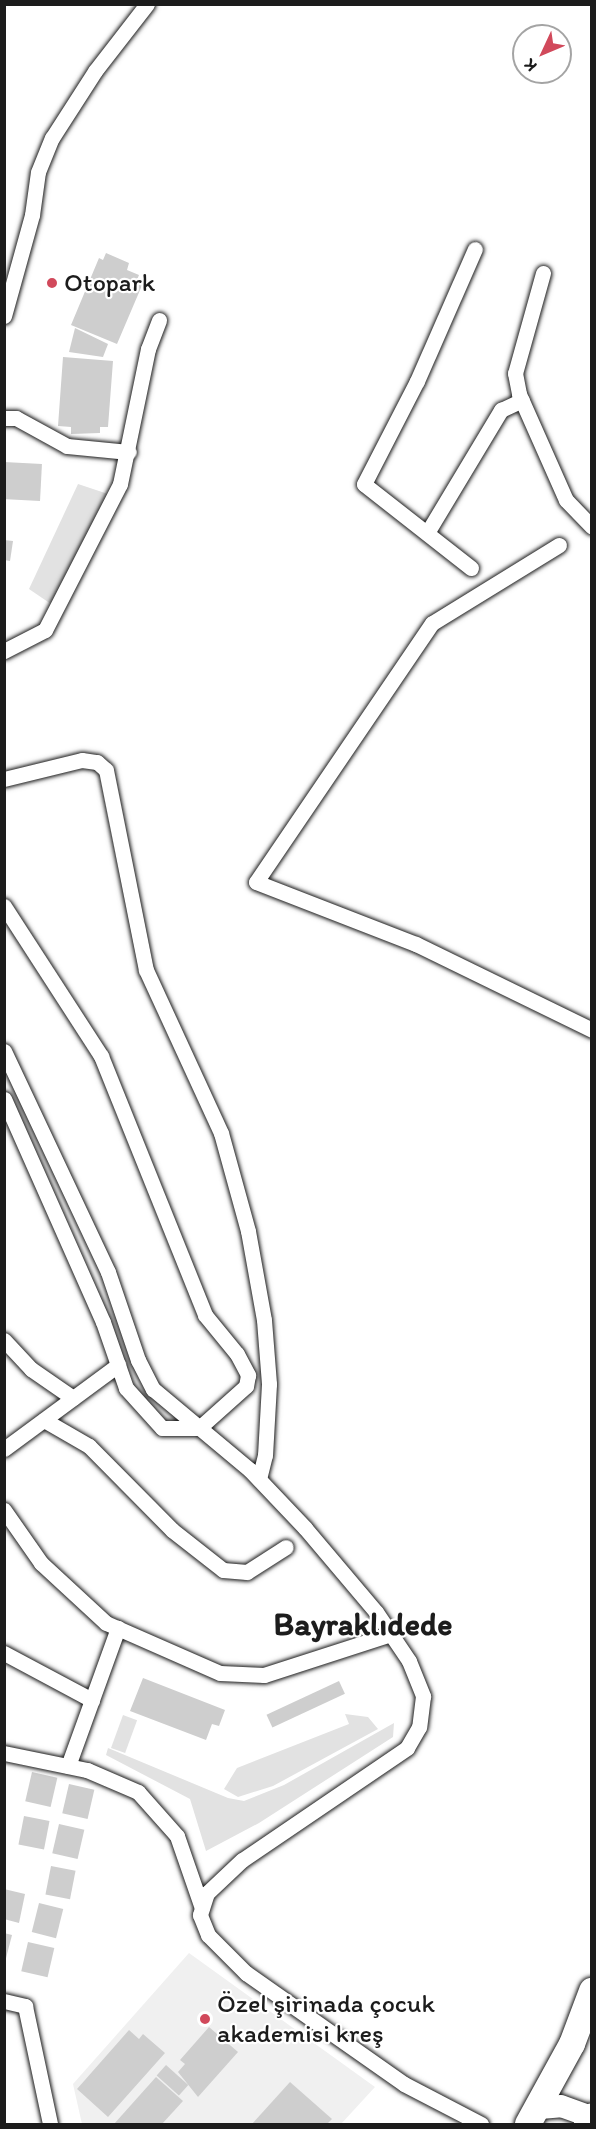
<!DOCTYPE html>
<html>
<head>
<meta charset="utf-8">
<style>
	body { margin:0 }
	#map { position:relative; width:596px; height:2129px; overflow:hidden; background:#fff; font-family:Itim,sans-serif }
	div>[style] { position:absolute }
	.built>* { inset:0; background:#f0f0f0 }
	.green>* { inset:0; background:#e2e2e2; transform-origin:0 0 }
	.building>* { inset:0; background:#cecece; transform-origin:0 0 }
	.roads { filter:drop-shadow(0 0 2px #1c1c1c) drop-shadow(0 0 2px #1c1c1c) }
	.minor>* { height:15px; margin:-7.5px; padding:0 7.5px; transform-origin:7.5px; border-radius:7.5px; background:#fff }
	.secondary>* { height:22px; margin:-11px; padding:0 11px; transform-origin:11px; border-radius:11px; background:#fff }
	.trunk>* { height:26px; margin:-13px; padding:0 13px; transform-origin:13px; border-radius:13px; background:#fff }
	.dots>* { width:16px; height:16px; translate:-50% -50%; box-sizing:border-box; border:3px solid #fff; border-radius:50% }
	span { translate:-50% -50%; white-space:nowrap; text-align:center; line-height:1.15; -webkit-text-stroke:4.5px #fff; paint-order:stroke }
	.poi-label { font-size:26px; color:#1c1c1c }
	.left { translate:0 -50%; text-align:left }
	.district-label { font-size:32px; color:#1c1c1c; font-weight:700 }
	.frame { position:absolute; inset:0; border:6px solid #1c1c1c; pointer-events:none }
	.north { position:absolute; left:512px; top:24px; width:60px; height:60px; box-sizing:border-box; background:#fff; border:2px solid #a4a4a4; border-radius:50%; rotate:226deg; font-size:16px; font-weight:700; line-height:24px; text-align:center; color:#1c1c1c }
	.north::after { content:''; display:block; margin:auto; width:21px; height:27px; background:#d1495b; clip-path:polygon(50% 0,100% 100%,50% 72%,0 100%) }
</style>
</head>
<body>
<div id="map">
	<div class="built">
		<i style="clip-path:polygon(189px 1953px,375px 2087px,341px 2124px,82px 2124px,73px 2084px)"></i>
	</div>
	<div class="green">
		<i style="clip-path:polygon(78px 484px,108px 494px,51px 604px,29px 589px)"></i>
		<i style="clip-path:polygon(345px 1714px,368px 1717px,378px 1729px,273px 1786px,238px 1797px,224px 1789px,237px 1768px,349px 1724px)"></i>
		<i style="left:123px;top:1715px;width:15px;height:35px;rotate:20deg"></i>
		<i style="clip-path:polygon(394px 1723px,393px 1737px,259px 1823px,206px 1851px,190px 1799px,106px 1755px,108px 1748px,228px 1798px,244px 1801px,284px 1785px)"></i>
	</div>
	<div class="building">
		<i style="clip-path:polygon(106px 253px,129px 263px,127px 270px,139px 275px,137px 280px,143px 283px,117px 344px,71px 325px,99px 258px,103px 260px)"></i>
		<i style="clip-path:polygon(75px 328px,108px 344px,103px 357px,69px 352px)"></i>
		<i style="clip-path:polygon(63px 357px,113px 361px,108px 427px,100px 427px,100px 433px,71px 434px,71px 427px,58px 426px)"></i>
		<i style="left:4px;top:462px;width:38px;height:37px;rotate:3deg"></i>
		<i style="clip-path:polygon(4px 540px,13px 541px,10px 561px,4px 560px)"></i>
		<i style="clip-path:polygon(143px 1678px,225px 1710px,219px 1726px,212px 1724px,206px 1740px,130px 1711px)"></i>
		<i style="left:339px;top:1681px;width:14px;height:80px;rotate:65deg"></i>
		<i style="left:32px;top:1772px;width:26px;height:30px;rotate:13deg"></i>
		<i style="left:69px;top:1784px;width:26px;height:30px;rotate:13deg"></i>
		<i style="left:24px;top:1816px;width:26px;height:29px;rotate:11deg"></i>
		<i style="left:59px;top:1824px;width:26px;height:30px;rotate:13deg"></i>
		<i style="left:51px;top:1866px;width:25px;height:29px;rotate:11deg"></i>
		<i style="clip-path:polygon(4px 1889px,25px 1894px,19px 1923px,4px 1919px)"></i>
		<i style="left:39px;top:1903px;width:25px;height:30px;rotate:14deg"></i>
		<i style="clip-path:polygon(4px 1933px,12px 1935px,5px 1962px,4px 1962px)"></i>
		<i style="left:28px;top:1942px;width:27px;height:30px;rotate:13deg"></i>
		<i style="clip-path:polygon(209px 2027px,238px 2052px,198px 2097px,178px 2072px,185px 2064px,180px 2060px)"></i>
		<i style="clip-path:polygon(129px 2030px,139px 2039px,143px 2034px,165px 2053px,108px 2117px,77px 2089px)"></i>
		<i style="left:166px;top:2065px;width:30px;height:14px;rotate:42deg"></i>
		<i style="clip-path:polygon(156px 2077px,183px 2101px,162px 2124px,114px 2124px)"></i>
		<i style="clip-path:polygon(290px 2082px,332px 2119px,327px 2124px,252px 2124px)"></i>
	</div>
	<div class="roads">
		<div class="minor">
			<i style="left:543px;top:273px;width:104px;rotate:105.6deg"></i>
			<i style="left:515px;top:373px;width:21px;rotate:79deg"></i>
			<i style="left:519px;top:394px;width:116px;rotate:66.1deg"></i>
			<i style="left:566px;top:500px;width:37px;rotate:46deg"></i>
			<i style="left:4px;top:316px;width:105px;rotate:-74.5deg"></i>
			<i style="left:32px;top:215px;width:43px;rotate:-82.1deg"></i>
			<i style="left:38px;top:172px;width:37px;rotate:-68deg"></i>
			<i style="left:52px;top:138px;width:80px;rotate:-57.3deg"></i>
			<i style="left:95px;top:71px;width:85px;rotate:-52.2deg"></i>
			<i style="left:4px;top:418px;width:12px"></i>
			<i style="left:16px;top:418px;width:58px;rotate:28.8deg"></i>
			<i style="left:67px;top:446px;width:62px;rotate:5.5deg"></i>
			<i style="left:427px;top:533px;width:144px;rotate:-59deg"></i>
			<i style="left:501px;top:410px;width:23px;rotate:-25deg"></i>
			<i style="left:559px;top:545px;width:149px;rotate:148.4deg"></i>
			<i style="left:432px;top:623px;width:313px;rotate:124.2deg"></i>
			<i style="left:256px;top:882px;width:172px;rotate:21.2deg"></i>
			<i style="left:416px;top:944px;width:196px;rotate:26deg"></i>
			<i style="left:471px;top:568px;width:136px;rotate:-141.9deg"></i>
			<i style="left:364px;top:484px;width:116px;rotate:-62.8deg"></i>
			<i style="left:417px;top:381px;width:144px;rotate:-66.3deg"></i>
			<i style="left:4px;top:651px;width:46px;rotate:-27.1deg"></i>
			<i style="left:45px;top:630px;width:164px;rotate:-62.8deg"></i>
			<i style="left:120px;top:484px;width:138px;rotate:-78.3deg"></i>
			<i style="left:148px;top:349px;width:31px;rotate:-69deg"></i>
			<i style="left:4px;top:779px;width:80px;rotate:-13.7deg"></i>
			<i style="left:82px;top:760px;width:15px;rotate:8deg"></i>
			<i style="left:97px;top:762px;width:12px;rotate:42deg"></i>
			<i style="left:106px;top:770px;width:204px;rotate:78.7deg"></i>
			<i style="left:146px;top:970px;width:179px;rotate:65.3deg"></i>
			<i style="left:221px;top:1133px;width:102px;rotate:74.6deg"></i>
			<i style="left:248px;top:1231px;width:90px;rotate:79.8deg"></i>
			<i style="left:264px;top:1320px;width:64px;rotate:85.5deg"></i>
			<i style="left:269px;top:1384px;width:71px;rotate:93.2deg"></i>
			<i style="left:265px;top:1455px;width:25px;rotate:104deg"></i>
			<i style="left:4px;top:906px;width:179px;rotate:57.1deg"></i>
			<i style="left:101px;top:1056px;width:279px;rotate:68.1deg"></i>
			<i style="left:205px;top:1315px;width:50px;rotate:50.6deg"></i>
			<i style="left:237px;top:1354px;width:24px;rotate:62deg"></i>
			<i style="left:248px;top:1375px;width:11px;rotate:100deg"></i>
			<i style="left:246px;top:1386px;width:63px;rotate:138.2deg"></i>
			<i style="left:199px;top:1428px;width:37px;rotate:180deg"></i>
			<i style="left:162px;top:1428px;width:54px;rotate:-132deg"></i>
			<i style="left:126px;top:1388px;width:70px;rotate:-109.2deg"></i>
			<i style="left:103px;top:1322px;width:244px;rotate:-113.9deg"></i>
			<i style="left:4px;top:1051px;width:244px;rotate:64.8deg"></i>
			<i style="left:108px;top:1272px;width:93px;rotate:71.2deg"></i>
			<i style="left:138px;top:1360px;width:33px;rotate:63deg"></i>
			<i style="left:153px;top:1389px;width:126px;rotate:39.9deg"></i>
			<i style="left:250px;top:1470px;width:80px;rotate:46.5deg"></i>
			<i style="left:305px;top:1528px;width:110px;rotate:49.8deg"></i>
			<i style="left:376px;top:1612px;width:59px;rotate:56deg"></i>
			<i style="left:409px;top:1661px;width:38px;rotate:68deg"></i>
			<i style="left:423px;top:1696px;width:31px;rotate:97deg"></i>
			<i style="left:419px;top:1727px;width:24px;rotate:120deg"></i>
			<i style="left:407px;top:1748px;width:199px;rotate:145.8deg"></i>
			<i style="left:242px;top:1860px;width:48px;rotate:136.7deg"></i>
			<i style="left:207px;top:1893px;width:23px;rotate:108deg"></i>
			<i style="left:200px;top:1915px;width:22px;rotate:68deg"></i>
			<i style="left:208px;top:1935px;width:54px;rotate:45deg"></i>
			<i style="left:246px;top:1973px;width:193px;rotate:35.1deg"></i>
			<i style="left:404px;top:2084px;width:87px;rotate:27.5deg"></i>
			<i style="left:4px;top:1340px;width:40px;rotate:47deg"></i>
			<i style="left:31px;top:1369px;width:51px;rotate:34.6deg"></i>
			<i style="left:44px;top:1420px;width:52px;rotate:30deg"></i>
			<i style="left:89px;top:1446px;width:118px;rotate:45.3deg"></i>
			<i style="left:172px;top:1530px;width:65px;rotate:38.1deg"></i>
			<i style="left:223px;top:1570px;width:24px;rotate:5deg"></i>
			<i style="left:247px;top:1572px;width:46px;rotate:-32.7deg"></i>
			<i style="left:4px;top:1449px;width:142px;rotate:-36.4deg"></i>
			<i style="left:4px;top:1510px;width:65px;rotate:55.1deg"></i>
			<i style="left:41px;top:1563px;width:88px;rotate:42.7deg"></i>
			<i style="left:106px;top:1623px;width:124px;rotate:23.7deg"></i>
			<i style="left:220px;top:1673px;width:44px;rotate:2.6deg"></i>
			<i style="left:264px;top:1675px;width:133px;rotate:-17.9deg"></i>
			<i style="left:4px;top:1653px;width:100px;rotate:28.1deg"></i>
			<i style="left:4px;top:1753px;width:85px;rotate:11.6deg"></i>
			<i style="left:87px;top:1770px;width:56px;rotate:23.3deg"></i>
			<i style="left:138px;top:1792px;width:59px;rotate:48.4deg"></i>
			<i style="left:177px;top:1836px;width:76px;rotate:70.9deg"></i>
			<i style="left:68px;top:1766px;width:147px;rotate:-70.1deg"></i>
			<i style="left:4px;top:2001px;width:22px;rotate:13deg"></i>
			<i style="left:25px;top:2006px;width:121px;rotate:78deg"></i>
		</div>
		<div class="secondary">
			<i style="left:540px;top:2108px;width:21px;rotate:-5deg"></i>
			<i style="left:561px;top:2106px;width:33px;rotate:20deg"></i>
		</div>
		<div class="trunk">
			<i style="left:528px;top:2124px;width:91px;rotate:-61.2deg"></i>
			<i style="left:572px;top:2044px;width:57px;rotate:-69.3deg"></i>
			<i style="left:587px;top:2124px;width:9px;rotate:-58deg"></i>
		</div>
	</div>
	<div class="dots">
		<i style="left:52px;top:283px;background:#d1495b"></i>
		<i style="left:205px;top:2019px;background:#d1495b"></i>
	</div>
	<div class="poi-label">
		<span class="left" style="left:64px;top:283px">Otopark</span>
		<span class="left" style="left:217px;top:2019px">Özel şirinada çocuk<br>akademisi kreş</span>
	</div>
	<div class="district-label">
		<span style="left:363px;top:1624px">Bayraklıdede</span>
	</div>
	<div class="frame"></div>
	<div class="north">K</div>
</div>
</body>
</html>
